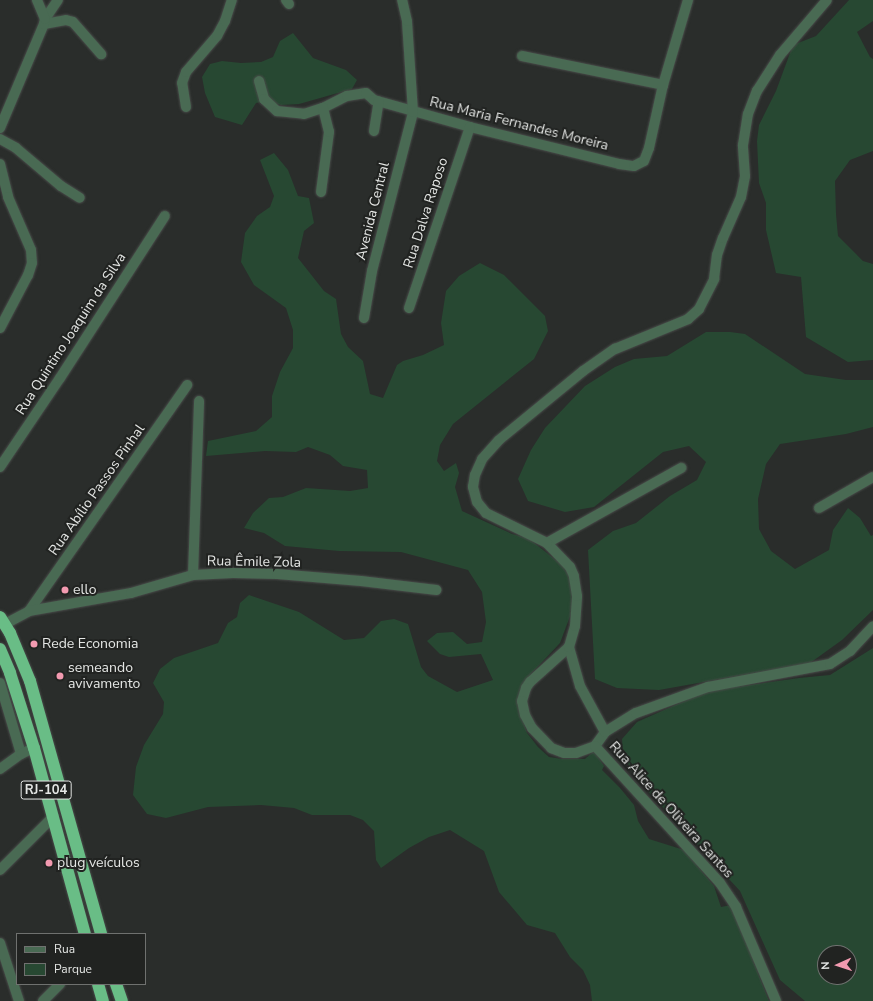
<!DOCTYPE html>
<html>
<head>
<meta charset="utf-8">
<style>
	body { margin:0 }
	#map { position:relative; width:873px; height:1001px; overflow:hidden; background:#2a2d2b; font-family:"Nunito Sans",sans-serif }
	div>[style] { position:absolute }
	.green>* { inset:0; background:#274832 }
	.roads { filter:drop-shadow(0 0 1px #484b49) drop-shadow(0 0 1px #484b49) }
	.minor>* { height:10px; margin:-5px; padding:0 5px; transform-origin:5px; border-radius:5px; background:#496a53 }
	.highway>* { height:12px; margin:-6px; padding:0 6px; transform-origin:6px; border-radius:6px; background:#69bd86 }
	.dots>* { width:11px; height:11px; translate:-50% -50%; box-sizing:border-box; border:2px solid #212321; border-radius:50% }
	span { translate:-50% -50%; white-space:nowrap; text-align:center; line-height:1.15; -webkit-text-stroke:4px #212321; paint-order:stroke }
	.shield-label span { padding:1px 3px; background:#212321; border:1px solid; border-radius:3px; -webkit-text-stroke-width:0 }
	.shield-label { font-size:13px; color:#e4e6e4; font-weight:700 }
	.street-label { font-size:14px; color:#e4e6e4 }
	.poi-label { font-size:14px; color:#e4e6e4 }
	.left { translate:0 -50%; text-align:left }
	.legend { position:absolute; left:16px; top:933px; width:130px; height:52px; box-sizing:border-box; background:#212321; border:1px solid #6f716f; margin:0; padding:5px 7px; list-style:none; font-size:12px; color:#e4e6e4 }
	.legend li { display:flex; align-items:center; gap:8px; height:20px }
	.legend b { width:20px; border:1px solid #6f716f }
	.north { position:absolute; left:817px; top:945px; width:40px; height:40px; box-sizing:border-box; background:#212321; border:1px solid #6f716f; border-radius:50%; rotate:267deg; font-size:11px; font-weight:700; line-height:16px; text-align:center; color:#e4e6e4 }
	.north::after { content:''; display:block; margin:auto; width:14px; height:18px; background:#f29ab0; clip-path:polygon(50% 0,100% 100%,50% 72%,0 100%) }
</style>
</head>
<body>
<div id="map">
	<div class="green">
		<i style="clip-path:polygon(849px 0,873px 0,873px 21px,857px 32px,870px 57px,873px 59px,873px 151px,850px 160px,835px 181px,836px 214px,838px 236px,863px 261px,873px 264px,873px 360px,848px 362px,806px 337px,801px 277px,776px 273px,766px 230px,766px 203px,759px 183px,757px 141px,759px 125px,776px 91px,793px 45px,816px 36px)"></i>
		<i style="clip-path:polygon(293px 33px,313px 58px,346px 70px,357px 80px,352px 89px,299px 104px,281px 105px,268px 101px,256px 103px,242px 125px,215px 117px,205px 93px,202px 77px,210px 64px,222px 61px,241px 63px,261px 62px,273px 57px,280px 41px)"></i>
		<i style="clip-path:polygon(274px 153px,288px 170px,298px 196px,309px 198px,314px 223px,304px 231px,298px 258px,324px 291px,336px 299px,341px 334px,348px 347px,363px 361px,370px 394px,383px 398px,397px 365px,403px 361px,423px 355px,444px 345px,441px 323px,446px 291px,459px 276px,480px 263px,504px 275px,545px 316px,548px 331px,534px 359px,453px 424px,440px 445px,437px 461px,444px 471px,456px 463px,459px 473px,455px 487px,462px 511px,512px 534px,528px 538px,572px 573px,572px 611px,560px 643px,527px 678px,517px 703px,527px 733px,538px 747px,549px 757px,562px 759px,585px 759px,594px 751px,604px 766px,602px 770px,620px 788px,634px 805px,638px 821px,649px 839px,684px 850px,714px 886px,721px 907px,731px 905px,769px 1001px,592px 1001px,590px 985px,583px 970px,570px 957px,555px 933px,527px 925px,499px 892px,484px 851px,450px 830px,429px 837px,409px 848px,381px 868px,376px 860px,374px 831px,363px 820px,350px 815px,312px 815px,294px 808px,261px 805px,208px 807px,166px 818px,147px 814px,133px 795px,136px 767px,144px 745px,163px 714px,164px 702px,153px 683px,160px 669px,174px 658px,218px 643px,228px 623px,237px 617px,240px 603px,249px 595px,299px 612px,344px 640px,364px 638px,381px 621px,394px 619px,408px 624px,421px 667px,428px 676px,457px 692px,493px 680px,481px 654px,449px 657px,440px 654px,427px 641px,437px 633px,453px 632px,467px 644px,482px 642px,486px 622px,482px 592px,468px 570px,401px 552px,339px 551px,285px 546px,264px 533px,244px 528px,253px 513px,269px 498px,283px 497px,306px 488px,350px 491px,368px 488px,367px 470px,343px 466px,330px 455px,308px 447px,296px 452px,265px 451px,206px 456px,208px 441px,256px 431px,272px 417px,272px 396px,280px 372px,293px 348px,293px 330px,286px 308px,254px 285px,241px 262px,245px 233px,257px 216px,270px 207px,274px 196px,260px 160px)"></i>
		<i style="clip-path:polygon(706px 332px,730px 332px,745px 334px,805px 374px,846px 380px,873px 380px,873px 427px,846px 434px,780px 444px,766px 464px,758px 499px,759px 529px,771px 551px,795px 569px,829px 550px,833px 530px,848px 508px,860px 518px,871px 536px,873px 535px,873px 610px,842px 640px,810px 663px,659px 690px,617px 688px,595px 679px,588px 550px,613px 531px,636px 523px,670px 496px,697px 480px,706px 462px,689px 446px,663px 452px,594px 507px,565px 512px,528px 501px,518px 479px,531px 450px,545px 428px,585px 386px,615px 367px,634px 359px,667px 356px)"></i>
		<i style="clip-path:polygon(evenodd,873px 648px,873px 1001px,805px 1001px,780px 980px,740px 891px,635px 777px,623px 754px,622px 739px,637px 722px,707px 691px,799px 678px,830px 675px,873px 648px,825px 953px,849px 953px,849px 977px,825px 977px,825px 953px)"></i>
	</div>
	<div class="roads">
		<div class="minor">
			<i style="left:286px;top:0;width:5px;rotate:53deg"></i>
			<i style="left:45px;top:19px;width:23px;rotate:-56deg"></i>
			<i style="left:44px;top:24px;width:22px;rotate:-10deg"></i>
			<i style="left:66px;top:20px;width:7px;rotate:16deg"></i>
			<i style="left:73px;top:22px;width:43px;rotate:48.8deg"></i>
			<i style="left:522px;top:56px;width:144px;rotate:11.6deg"></i>
			<i style="left:259px;top:81px;width:19px;rotate:74deg"></i>
			<i style="left:264px;top:99px;width:18px;rotate:43deg"></i>
			<i style="left:277px;top:111px;width:27px;rotate:6deg"></i>
			<i style="left:304px;top:114px;width:20px;rotate:-18deg"></i>
			<i style="left:323px;top:108px;width:27px;rotate:-27deg"></i>
			<i style="left:347px;top:96px;width:19px;rotate:-9deg"></i>
			<i style="left:366px;top:93px;width:11px;rotate:41deg"></i>
			<i style="left:374px;top:100px;width:100px;rotate:15.7deg"></i>
			<i style="left:470px;top:127px;width:154px;rotate:13.9deg"></i>
			<i style="left:619px;top:164px;width:15px;rotate:8deg"></i>
			<i style="left:634px;top:166px;width:11px;rotate:-27deg"></i>
			<i style="left:644px;top:161px;width:14px;rotate:-69deg"></i>
			<i style="left:649px;top:148px;width:65px;rotate:-77.5deg"></i>
			<i style="left:663px;top:85px;width:89px;rotate:-73.6deg"></i>
			<i style="left:186px;top:107px;width:24px;rotate:-99deg"></i>
			<i style="left:182px;top:83px;width:12px;rotate:-70deg"></i>
			<i style="left:186px;top:72px;width:48px;rotate:-49.3deg"></i>
			<i style="left:217px;top:36px;width:17px;rotate:-62deg"></i>
			<i style="left:225px;top:21px;width:22px;rotate:-72deg"></i>
			<i style="left:0;top:128px;width:113px;rotate:-67.1deg"></i>
			<i style="left:44px;top:24px;width:5px;rotate:-79deg"></i>
			<i style="left:45px;top:19px;width:21px;rotate:-113deg"></i>
			<i style="left:374px;top:131px;width:30px;rotate:-81deg"></i>
			<i style="left:0;top:139px;width:18px;rotate:29deg"></i>
			<i style="left:16px;top:148px;width:59px;rotate:40.2deg"></i>
			<i style="left:61px;top:186px;width:22px;rotate:32deg"></i>
			<i style="left:0;top:164px;width:34px;rotate:76deg"></i>
			<i style="left:8px;top:197px;width:58px;rotate:66.5deg"></i>
			<i style="left:31px;top:250px;width:13px;rotate:86deg"></i>
			<i style="left:32px;top:263px;width:13px;rotate:108deg"></i>
			<i style="left:28px;top:275px;width:60px;rotate:117.8deg"></i>
			<i style="left:321px;top:192px;width:61px;rotate:-82.4deg"></i>
			<i style="left:329px;top:132px;width:25px;rotate:-104deg"></i>
			<i style="left:409px;top:308px;width:191px;rotate:-71.4deg"></i>
			<i style="left:364px;top:318px;width:48px;rotate:-80.3deg"></i>
			<i style="left:372px;top:271px;width:164px;rotate:-75.5deg"></i>
			<i style="left:413px;top:112px;width:91px;rotate:-93.8deg"></i>
			<i style="left:407px;top:21px;width:22px;rotate:-103deg"></i>
			<i style="left:0;top:467px;width:107px;rotate:-56deg"></i>
			<i style="left:60px;top:378px;width:193px;rotate:-57.1deg"></i>
			<i style="left:819px;top:508px;width:62px;rotate:-29.9deg"></i>
			<i style="left:547px;top:543px;width:154px;rotate:-29.2deg"></i>
			<i style="left:193px;top:575px;width:174px;rotate:-88deg"></i>
			<i style="left:29px;top:611px;width:276px;rotate:-55deg"></i>
			<i style="left:5px;top:624px;width:27px;rotate:-28deg"></i>
			<i style="left:29px;top:611px;width:104px;rotate:-10deg"></i>
			<i style="left:131px;top:593px;width:65px;rotate:-16.2deg"></i>
			<i style="left:193px;top:575px;width:40px;rotate:-2.9deg"></i>
			<i style="left:233px;top:573px;width:44px;rotate:1.3deg"></i>
			<i style="left:277px;top:574px;width:84px;rotate:4.8deg"></i>
			<i style="left:361px;top:581px;width:76px;rotate:6.8deg"></i>
			<i style="left:569px;top:647px;width:52px;rotate:138.1deg"></i>
			<i style="left:530px;top:682px;width:7px;rotate:124deg"></i>
			<i style="left:526px;top:688px;width:14px;rotate:107deg"></i>
			<i style="left:522px;top:701px;width:14px;rotate:78deg"></i>
			<i style="left:525px;top:715px;width:15px;rotate:62deg"></i>
			<i style="left:532px;top:728px;width:28px;rotate:46deg"></i>
			<i style="left:551px;top:748px;width:14px;rotate:21deg"></i>
			<i style="left:564px;top:753px;width:12px"></i>
			<i style="left:576px;top:753px;width:20px;rotate:-20deg"></i>
			<i style="left:595px;top:746px;width:17px;rotate:-54deg"></i>
			<i style="left:605px;top:732px;width:36px;rotate:-32deg"></i>
			<i style="left:636px;top:713px;width:77px;rotate:-19.9deg"></i>
			<i style="left:708px;top:687px;width:124px;rotate:-10.7deg"></i>
			<i style="left:830px;top:664px;width:24px;rotate:-33deg"></i>
			<i style="left:850px;top:651px;width:34px;rotate:-47deg"></i>
			<i style="left:0;top:683px;width:74px;rotate:73.5deg"></i>
			<i style="left:605px;top:732px;width:52px;rotate:-118.5deg"></i>
			<i style="left:580px;top:686px;width:41px;rotate:-105.8deg"></i>
			<i style="left:569px;top:647px;width:22px;rotate:-74deg"></i>
			<i style="left:575px;top:626px;width:30px;rotate:-86deg"></i>
			<i style="left:577px;top:596px;width:20px;rotate:-99deg"></i>
			<i style="left:574px;top:576px;width:10px;rotate:-114deg"></i>
			<i style="left:570px;top:567px;width:33px;rotate:-134deg"></i>
			<i style="left:547px;top:543px;width:68px;rotate:-153.8deg"></i>
			<i style="left:486px;top:513px;width:14px;rotate:-129deg"></i>
			<i style="left:477px;top:502px;width:16px;rotate:-105deg"></i>
			<i style="left:473px;top:487px;width:12px;rotate:-81deg"></i>
			<i style="left:475px;top:475px;width:17px;rotate:-66deg"></i>
			<i style="left:482px;top:459px;width:25px;rotate:-48deg"></i>
			<i style="left:499px;top:440px;width:109px;rotate:-39.4deg"></i>
			<i style="left:583px;top:371px;width:39px;rotate:-35deg"></i>
			<i style="left:615px;top:349px;width:79px;rotate:-22.3deg"></i>
			<i style="left:688px;top:319px;width:15px;rotate:-42deg"></i>
			<i style="left:699px;top:309px;width:34px;rotate:-63deg"></i>
			<i style="left:714px;top:279px;width:24px;rotate:-83deg"></i>
			<i style="left:717px;top:255px;width:18px;rotate:-71deg"></i>
			<i style="left:723px;top:238px;width:45px;rotate:-66.3deg"></i>
			<i style="left:741px;top:197px;width:21px;rotate:-79deg"></i>
			<i style="left:745px;top:176px;width:31px;rotate:-94deg"></i>
			<i style="left:743px;top:145px;width:31px;rotate:-81deg"></i>
			<i style="left:748px;top:114px;width:25px;rotate:-69deg"></i>
			<i style="left:757px;top:91px;width:43px;rotate:-57.4deg"></i>
			<i style="left:780px;top:55px;width:72px;rotate:-49.5deg"></i>
			<i style="left:595px;top:746px;width:185px;rotate:47.6deg"></i>
			<i style="left:720px;top:883px;width:29px;rotate:56deg"></i>
			<i style="left:736px;top:907px;width:102px;rotate:66.9deg"></i>
			<i style="left:0;top:769px;width:26px;rotate:-36deg"></i>
			<i style="left:21px;top:754px;width:14px;rotate:-25deg"></i>
			<i style="left:0;top:870px;width:76px;rotate:-45deg"></i>
			<i style="left:0;top:943px;width:61px;rotate:71.9deg"></i>
			<i style="left:43px;top:1001px;width:24px;rotate:-45deg"></i>
		</div>
		<div class="highway">
			<i style="left:0;top:617px;width:19px;rotate:58deg"></i>
			<i style="left:10px;top:633px;width:52px;rotate:67.4deg"></i>
			<i style="left:30px;top:681px;width:263px;rotate:74.3deg"></i>
			<i style="left:0;top:649px;width:26px;rotate:67deg"></i>
			<i style="left:10px;top:673px;width:79px;rotate:72.3deg"></i>
			<i style="left:34px;top:748px;width:193px;rotate:74.7deg"></i>
			<i style="left:98px;top:984px;width:18px;rotate:74deg"></i>
			<i style="left:116px;top:984px;width:18px;rotate:71deg"></i>
		</div>
	</div>
	<div class="dots">
		<i style="left:65px;top:590px;background:#f29ab0"></i>
		<i style="left:34px;top:644px;background:#f29ab0"></i>
		<i style="left:60px;top:676px;background:#f29ab0"></i>
		<i style="left:49px;top:863px;background:#f29ab0"></i>
	</div>
	<div class="shield-label">
		<span style="left:46px;top:790px">RJ-104</span>
	</div>
	<div class="street-label">
		<span style="left:519px;top:124px;rotate:14deg">Rua Maria Fernandes Moreira</span>
		<span style="left:373px;top:211px;rotate:-76deg">Avenida Central</span>
		<span style="left:426px;top:213px;rotate:-72deg">Rua Dalva Raposo</span>
		<span style="left:71px;top:334px;rotate:-57deg">Rua Quintino Joaquim da Silva</span>
		<span style="left:97px;top:490px;rotate:-55deg">Rua Abílio Passos Pinhal</span>
		<span style="left:254px;top:562px;rotate:1deg">Rua Êmile Zola</span>
		<span style="left:671px;top:810px;rotate:48deg">Rua Alice de Oliveira Santos</span>
	</div>
	<div class="poi-label">
		<span class="left" style="left:73px;top:590px">ello</span>
		<span class="left" style="left:42px;top:644px">Rede Economia</span>
		<span class="left" style="left:68px;top:676px">semeando<br>avivamento</span>
		<span class="left" style="left:57px;top:863px">plug veículos</span>
	</div>
	<ul class="legend">
	<li><b style="height:5px;background:#496a53"></b>Rua</li>
	<li><b style="height:11px;background:#274832"></b>Parque</li>
	</ul>
	<div class="north">N</div>
</div>
</body>
</html>
